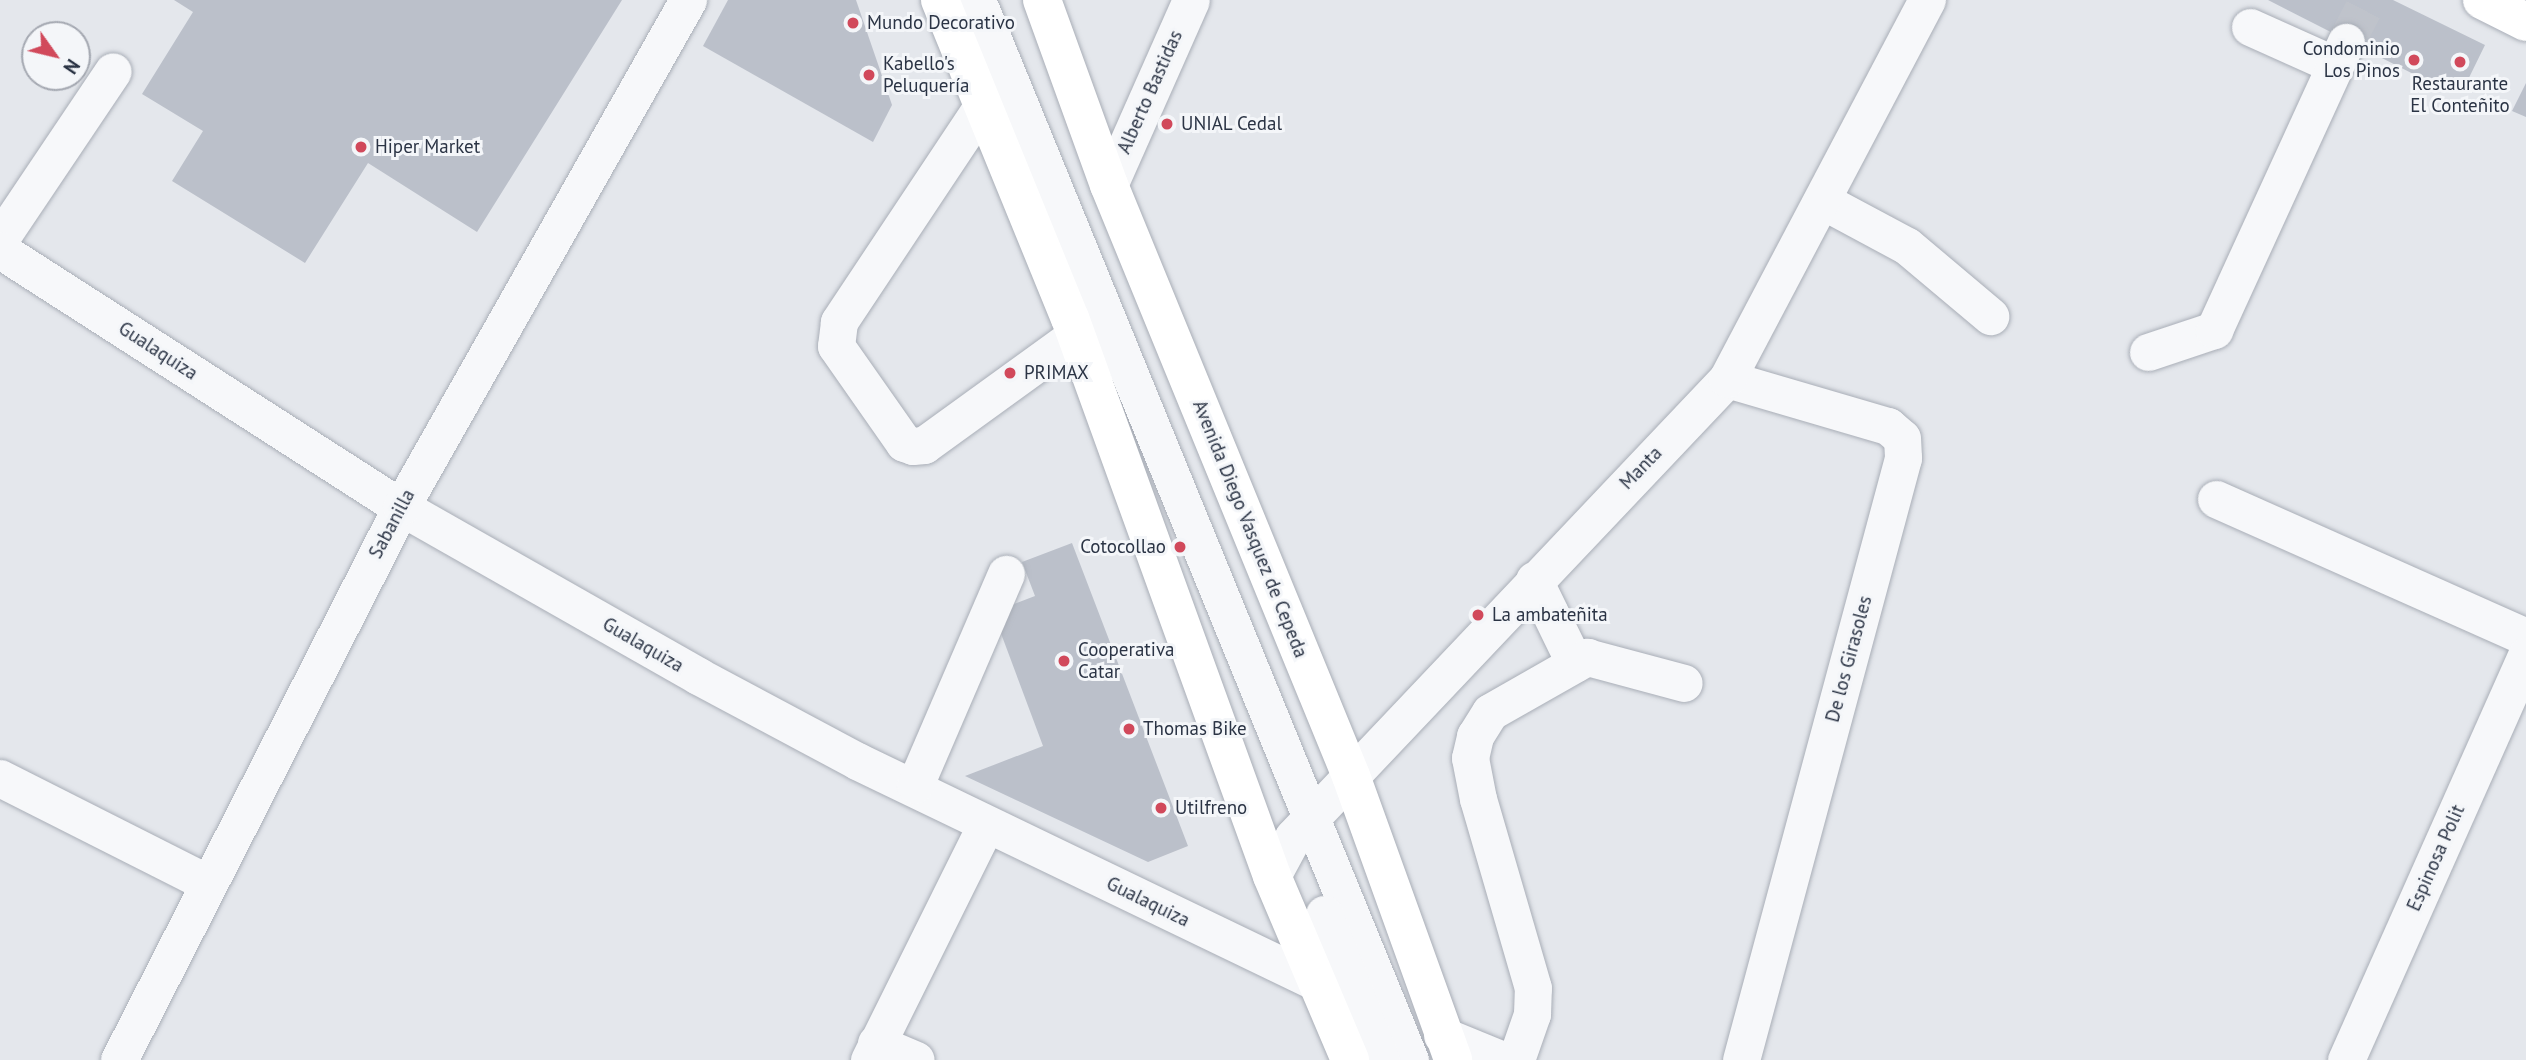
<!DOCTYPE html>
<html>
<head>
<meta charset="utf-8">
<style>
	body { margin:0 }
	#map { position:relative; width:2526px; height:1060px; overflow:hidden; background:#e4e7ec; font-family:"PT Sans",sans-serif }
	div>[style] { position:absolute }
	.building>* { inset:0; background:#bbc0ca }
	.minor-tunnel>* { height:37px; margin-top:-18.5px; transform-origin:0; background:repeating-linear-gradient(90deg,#bfc3cb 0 37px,transparent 0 55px) }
	.roads { filter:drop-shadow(0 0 2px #a9aeb7) drop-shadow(0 0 2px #a9aeb7) }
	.minor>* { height:37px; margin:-18.5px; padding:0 18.5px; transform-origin:18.5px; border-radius:18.5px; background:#f7f8fa }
	.major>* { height:38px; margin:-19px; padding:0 19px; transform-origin:19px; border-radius:19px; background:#fff }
	.dots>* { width:19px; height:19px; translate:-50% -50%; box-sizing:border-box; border:4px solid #f4f6f9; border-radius:50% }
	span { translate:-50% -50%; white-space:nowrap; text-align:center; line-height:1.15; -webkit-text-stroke:6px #f4f6f9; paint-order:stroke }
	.poi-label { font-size:19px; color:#2b3445 }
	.left { translate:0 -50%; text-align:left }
	.right { translate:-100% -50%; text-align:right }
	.street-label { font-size:19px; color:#2b3445 }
	.north { position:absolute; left:21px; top:21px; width:70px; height:70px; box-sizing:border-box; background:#f4f6f9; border:2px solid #a4a8b1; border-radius:50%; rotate:124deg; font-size:19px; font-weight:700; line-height:28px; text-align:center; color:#2b3445 }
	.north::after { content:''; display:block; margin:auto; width:24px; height:32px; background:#d1495b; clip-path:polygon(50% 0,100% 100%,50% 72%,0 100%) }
</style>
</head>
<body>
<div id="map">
	<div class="building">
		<i style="clip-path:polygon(174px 0,622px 0,477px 232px,368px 163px,305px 263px,172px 181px,203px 131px,142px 94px,193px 12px)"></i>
		<i style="clip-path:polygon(728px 0,856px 0,892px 105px,873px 142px,703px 46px)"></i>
		<i style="clip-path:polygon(2268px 0,2393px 0,2485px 45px,2462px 92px,2435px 79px,2433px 84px)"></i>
		<i style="clip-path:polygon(2526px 83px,2526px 117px,2512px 111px)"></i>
		<i style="clip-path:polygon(1072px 543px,1188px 846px,1148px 862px,965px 776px,1043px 746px,993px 612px,1035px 596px,1022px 562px)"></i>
	</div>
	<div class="minor-tunnel">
		<i style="left:2346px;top:42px;width:47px;rotate:-62.4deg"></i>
	</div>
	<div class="roads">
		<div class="minor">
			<i style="left:977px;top:0;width:1145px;rotate:67.78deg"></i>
			<i style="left:2250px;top:27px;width:93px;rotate:24.1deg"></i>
			<i style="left:981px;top:108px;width:257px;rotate:123.6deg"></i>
			<i style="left:839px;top:322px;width:24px;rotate:97deg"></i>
			<i style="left:836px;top:346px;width:118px;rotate:55deg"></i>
			<i style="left:904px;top:443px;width:9px;rotate:18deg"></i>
			<i style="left:913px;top:446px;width:11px;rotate:-5deg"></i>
			<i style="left:924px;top:445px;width:188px;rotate:-35.9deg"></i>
			<i style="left:1109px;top:185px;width:202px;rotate:-66.1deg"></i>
			<i style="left:1823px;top:201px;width:95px;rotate:28.2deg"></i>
			<i style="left:1907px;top:246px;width:109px;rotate:40.1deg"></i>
			<i style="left:0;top:239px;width:202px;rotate:-56.1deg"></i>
			<i style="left:0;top:250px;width:476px;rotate:32.7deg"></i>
			<i style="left:401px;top:507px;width:342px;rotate:29.6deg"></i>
			<i style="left:698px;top:676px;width:180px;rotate:28.1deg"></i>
			<i style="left:857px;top:761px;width:512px;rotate:25.71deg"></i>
			<i style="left:2148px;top:352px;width:70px;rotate:-18.4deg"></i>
			<i style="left:2214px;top:330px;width:317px;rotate:-65.4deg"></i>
			<i style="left:1727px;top:379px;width:168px;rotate:16.3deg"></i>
			<i style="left:1888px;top:426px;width:18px;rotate:41deg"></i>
			<i style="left:1902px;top:438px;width:20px;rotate:87deg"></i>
			<i style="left:1903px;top:458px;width:623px;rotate:105.06deg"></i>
			<i style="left:2216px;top:499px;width:339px;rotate:24deg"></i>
			<i style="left:1534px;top:580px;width:93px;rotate:64deg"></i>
			<i style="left:0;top:778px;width:233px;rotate:26.8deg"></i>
			<i style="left:915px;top:785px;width:230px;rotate:-66.7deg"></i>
			<i style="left:1272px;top:876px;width:44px;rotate:-61.7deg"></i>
			<i style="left:1293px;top:837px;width:631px;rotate:-46.54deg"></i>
			<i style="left:1727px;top:379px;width:429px;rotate:-62.2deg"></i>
			<i style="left:1324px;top:914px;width:157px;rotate:68.7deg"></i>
			<i style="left:1442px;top:1035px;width:66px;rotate:22.3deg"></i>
			<i style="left:876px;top:1043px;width:43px;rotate:23deg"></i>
			<i style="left:119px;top:1060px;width:621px;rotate:-62.98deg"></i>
			<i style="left:401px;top:507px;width:583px;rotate:-60.49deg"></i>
			<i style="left:869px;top:1060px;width:263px;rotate:-63.6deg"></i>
			<i style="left:1516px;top:1060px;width:49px;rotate:-70.8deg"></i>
			<i style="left:1532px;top:1014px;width:26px;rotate:-88deg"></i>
			<i style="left:1533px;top:988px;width:197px;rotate:-106.2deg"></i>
			<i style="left:1478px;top:799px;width:42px;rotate:-101deg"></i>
			<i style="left:1470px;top:758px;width:23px;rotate:-77deg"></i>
			<i style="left:1475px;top:736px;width:28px;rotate:-58deg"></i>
			<i style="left:1490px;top:712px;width:112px;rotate:-29.6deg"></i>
			<i style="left:1587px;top:657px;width:100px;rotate:15deg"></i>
			<i style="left:2346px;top:1060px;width:443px;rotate:-66deg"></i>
		</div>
		<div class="major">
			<i style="left:940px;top:0;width:344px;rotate:67.8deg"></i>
			<i style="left:1070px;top:318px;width:593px;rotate:70.1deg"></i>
			<i style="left:1272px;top:876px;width:200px;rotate:67deg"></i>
			<i style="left:1042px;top:0;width:197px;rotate:70.1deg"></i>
			<i style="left:1109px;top:185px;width:639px;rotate:67.73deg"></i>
			<i style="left:1351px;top:776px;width:302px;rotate:70.2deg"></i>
			<i style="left:2482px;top:0;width:49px;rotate:26.6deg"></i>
		</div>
	</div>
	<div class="dots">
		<i style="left:853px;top:23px;background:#d1495b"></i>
		<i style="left:2414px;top:60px;background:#d1495b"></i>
		<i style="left:2460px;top:62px;background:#d1495b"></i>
		<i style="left:869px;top:75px;background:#d1495b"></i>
		<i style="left:1167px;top:124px;background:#d1495b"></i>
		<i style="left:361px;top:147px;background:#d1495b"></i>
		<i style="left:1010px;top:373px;background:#d1495b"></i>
		<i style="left:1180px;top:547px;background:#d1495b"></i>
		<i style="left:1478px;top:615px;background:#d1495b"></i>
		<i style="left:1064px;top:661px;background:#d1495b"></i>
		<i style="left:1129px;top:729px;background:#d1495b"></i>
		<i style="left:1161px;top:808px;background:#d1495b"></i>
	</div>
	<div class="poi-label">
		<span class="left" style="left:867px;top:23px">Mundo Decorativo</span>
		<span class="right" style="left:2400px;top:60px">Condominio<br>Los Pinos</span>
		<span class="left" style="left:883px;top:75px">Kabello's<br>Peluquería</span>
		<span style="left:2460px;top:95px">Restaurante<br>El Conteñito</span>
		<span class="left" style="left:1181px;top:124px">UNIAL Cedal</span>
		<span class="left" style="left:375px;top:147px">Hiper Market</span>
		<span class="left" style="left:1024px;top:373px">PRIMAX</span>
		<span class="right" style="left:1166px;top:547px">Cotocollao</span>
		<span class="left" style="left:1492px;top:615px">La ambateñita</span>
		<span class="left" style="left:1078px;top:661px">Cooperativa<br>Catar</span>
		<span class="left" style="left:1143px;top:729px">Thomas Bike</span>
		<span class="left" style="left:1175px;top:808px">Utilfreno</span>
	</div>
	<div class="street-label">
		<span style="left:1150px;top:92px;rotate:-66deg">Alberto Bastidas</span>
		<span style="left:158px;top:351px;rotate:33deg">Gualaquiza</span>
		<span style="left:1641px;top:468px;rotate:-46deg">Manta</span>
		<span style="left:392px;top:524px;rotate:-62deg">Sabanilla</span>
		<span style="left:1250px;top:529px;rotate:68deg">Avenida Diego Vasquez de Cepeda</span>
		<span style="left:643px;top:645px;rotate:30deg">Gualaquiza</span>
		<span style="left:1849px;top:659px;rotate:-75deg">De los Girasoles</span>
		<span style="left:2436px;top:858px;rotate:-66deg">Espinosa Polit</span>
		<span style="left:1148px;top:902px;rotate:26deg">Gualaquiza</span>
	</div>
	<div class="north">N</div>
</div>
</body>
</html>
